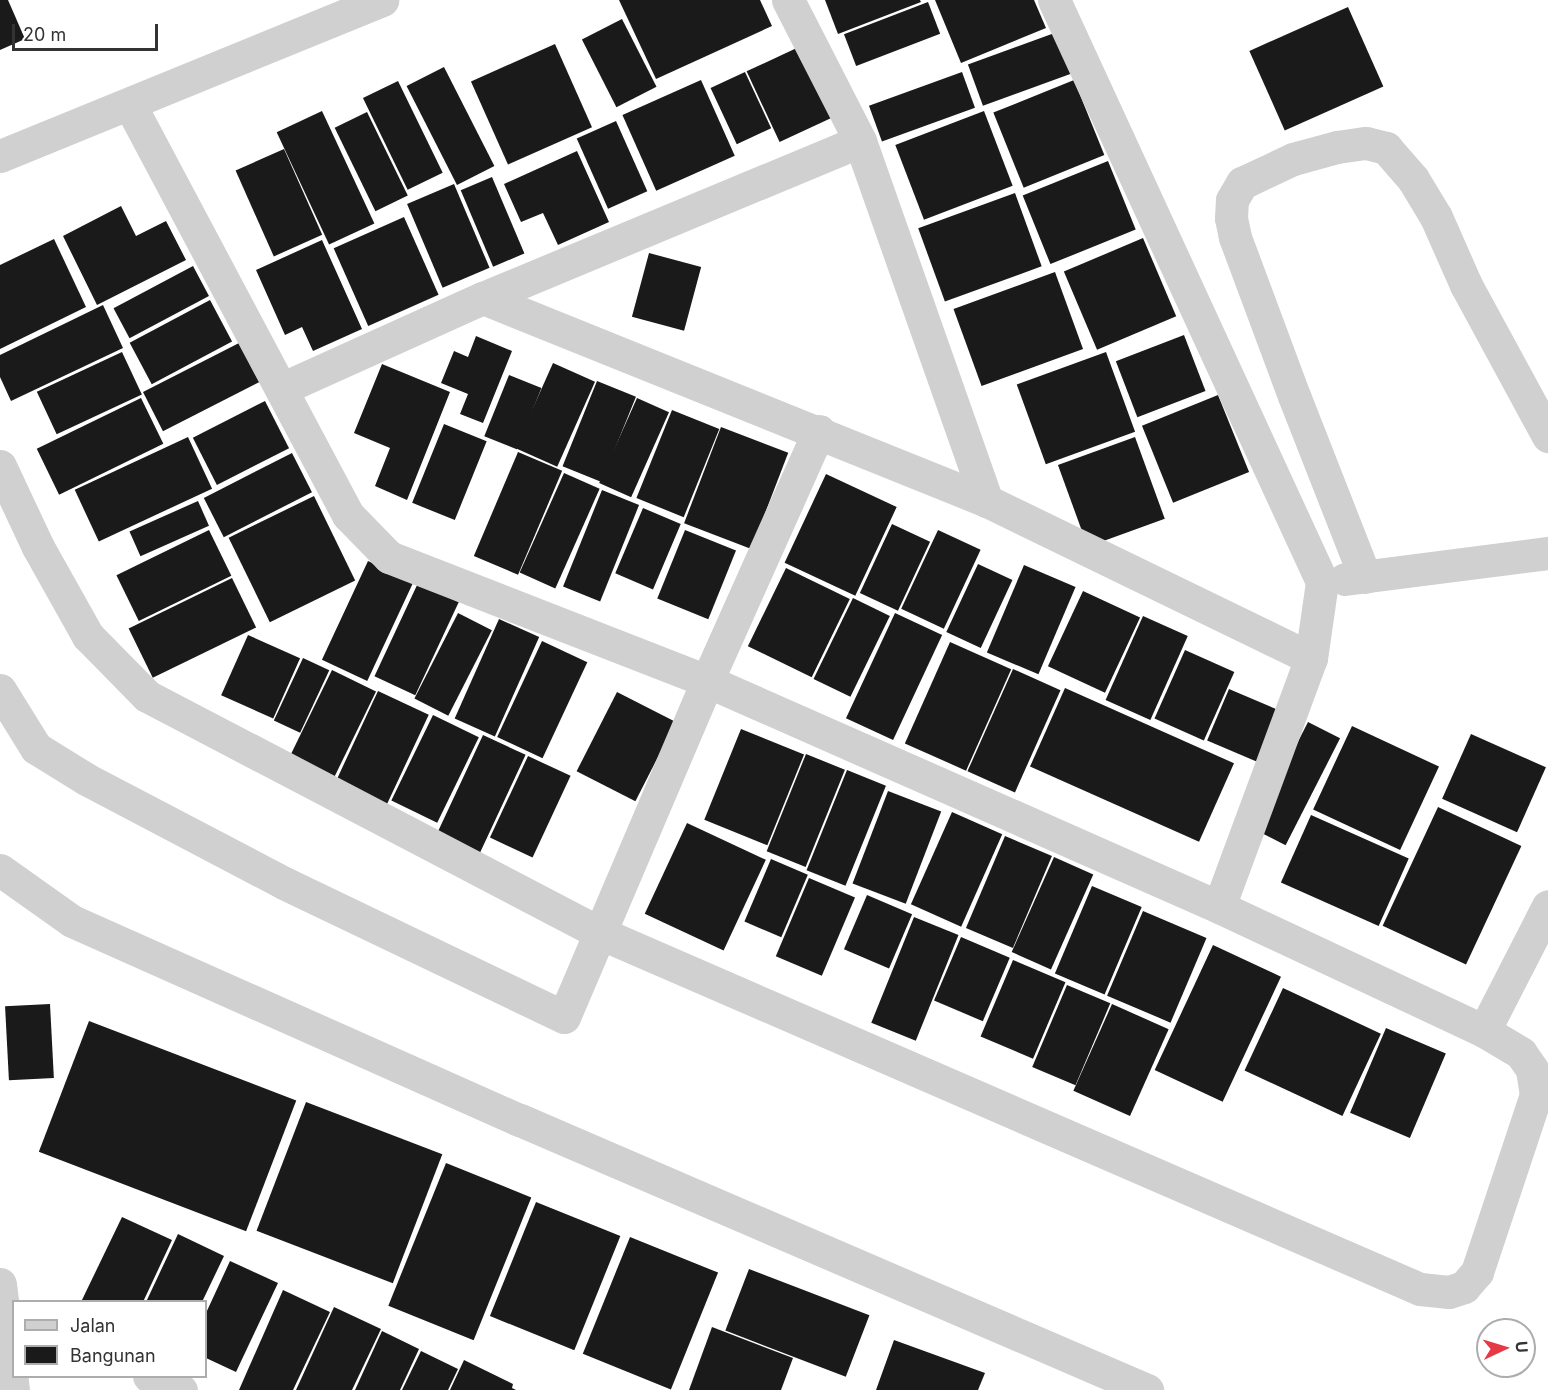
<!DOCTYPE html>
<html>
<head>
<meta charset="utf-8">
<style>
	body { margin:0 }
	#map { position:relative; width:1548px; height:1390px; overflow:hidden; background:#fff; font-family:Inter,sans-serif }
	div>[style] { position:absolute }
	.building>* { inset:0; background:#1a1a1a; transform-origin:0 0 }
	.street>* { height:33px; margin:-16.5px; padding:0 16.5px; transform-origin:16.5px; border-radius:16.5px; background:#d0d0d0 }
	span { translate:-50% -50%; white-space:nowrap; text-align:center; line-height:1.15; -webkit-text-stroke:6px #fff; paint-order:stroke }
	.legend { position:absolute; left:12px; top:1300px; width:195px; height:78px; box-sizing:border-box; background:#fff; border:2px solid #adadad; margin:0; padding:8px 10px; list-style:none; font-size:18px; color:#333 }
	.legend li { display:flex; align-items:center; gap:12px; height:30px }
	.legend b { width:30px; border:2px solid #adadad }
	.north { position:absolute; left:1476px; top:1318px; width:60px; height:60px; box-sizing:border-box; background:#fff; border:2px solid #adadad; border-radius:50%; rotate:86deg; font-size:16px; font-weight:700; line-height:24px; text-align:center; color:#333 }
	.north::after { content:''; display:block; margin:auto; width:21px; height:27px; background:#e63946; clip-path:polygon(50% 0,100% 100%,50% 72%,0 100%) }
	.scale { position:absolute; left:12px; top:24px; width:146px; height:27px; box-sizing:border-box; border:3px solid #333; border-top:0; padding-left:8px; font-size:18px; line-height:21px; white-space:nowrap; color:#333; -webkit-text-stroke:4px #fff; paint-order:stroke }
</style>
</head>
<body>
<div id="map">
	<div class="building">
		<i style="clip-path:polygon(0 0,8px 0,25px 39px,0 50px)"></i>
		<i style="clip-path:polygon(619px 0,760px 0,772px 26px,656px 79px)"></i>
		<i style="clip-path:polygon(825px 0,920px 0,921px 2px,838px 34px)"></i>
		<i style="clip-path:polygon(935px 0,1034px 0,1046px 28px,961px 63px)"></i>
		<i style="left:928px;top:2px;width:34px;height:90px;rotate:69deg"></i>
		<i style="left:1348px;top:7px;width:87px;height:108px;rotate:66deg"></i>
		<i style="left:622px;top:19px;width:76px;height:45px;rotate:63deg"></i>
		<i style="left:1060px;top:31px;width:44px;height:98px;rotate:70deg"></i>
		<i style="left:555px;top:44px;width:91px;height:92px;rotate:66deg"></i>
		<i style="left:801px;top:46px;width:78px;height:60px;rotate:65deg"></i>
		<i style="left:444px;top:67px;width:111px;height:42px;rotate:63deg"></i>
		<i style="left:745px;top:72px;width:62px;height:38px;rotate:65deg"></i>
		<i style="left:962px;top:72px;width:38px;height:99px;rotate:70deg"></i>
		<i style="left:701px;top:80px;width:83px;height:86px;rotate:66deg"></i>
		<i style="left:1074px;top:80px;width:81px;height:87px;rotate:68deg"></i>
		<i style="left:398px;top:81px;width:102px;height:39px;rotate:64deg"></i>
		<i style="left:322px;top:111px;width:124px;height:50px;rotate:65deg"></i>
		<i style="left:984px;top:111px;width:80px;height:95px;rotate:69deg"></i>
		<i style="left:367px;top:112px;width:93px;height:36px;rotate:64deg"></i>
		<i style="left:616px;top:121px;width:77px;height:43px;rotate:66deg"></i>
		<i style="left:284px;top:149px;width:94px;height:53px;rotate:66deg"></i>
		<i style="clip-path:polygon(577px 151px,609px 222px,558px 245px,543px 213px,521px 222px,504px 184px)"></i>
		<i style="left:1108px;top:161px;width:74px;height:92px;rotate:68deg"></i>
		<i style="left:492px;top:177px;width:83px;height:34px;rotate:67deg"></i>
		<i style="left:454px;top:184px;width:91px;height:51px;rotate:67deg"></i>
		<i style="left:1015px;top:193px;width:78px;height:103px;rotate:70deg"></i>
		<i style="clip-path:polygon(121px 206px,136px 236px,166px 221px,186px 260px,97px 305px,63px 236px)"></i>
		<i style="left:404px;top:217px;width:85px;height:77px;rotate:66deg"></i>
		<i style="left:1143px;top:238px;width:85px;height:86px;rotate:67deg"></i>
		<i style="clip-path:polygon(54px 239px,86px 307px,0 349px,0 265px)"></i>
		<i style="clip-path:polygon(322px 240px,362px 329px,313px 351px,302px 327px,285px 335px,256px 270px)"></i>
		<i style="left:649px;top:253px;width:54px;height:66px;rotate:15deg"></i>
		<i style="left:193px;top:266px;width:34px;height:90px;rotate:62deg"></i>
		<i style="left:1055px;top:272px;width:82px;height:108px;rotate:70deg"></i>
		<i style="left:210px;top:300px;width:47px;height:91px;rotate:62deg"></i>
		<i style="clip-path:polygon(103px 305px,123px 348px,11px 401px,0 377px,0 355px)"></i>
		<i style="left:1184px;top:335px;width:60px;height:73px;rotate:69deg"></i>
		<i style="clip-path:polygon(476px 336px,512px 351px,483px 423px,460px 414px,468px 394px,441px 383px,454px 351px,468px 357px)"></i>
		<i style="left:241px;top:342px;width:44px;height:110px;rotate:63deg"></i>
		<i style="left:122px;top:352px;width:47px;height:94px;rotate:65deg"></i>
		<i style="left:1106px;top:352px;width:85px;height:95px;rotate:70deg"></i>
		<i style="left:553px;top:363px;width:46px;height:93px;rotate:24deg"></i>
		<i style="clip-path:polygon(382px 364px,450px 392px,407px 500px,375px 486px,390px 448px,354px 433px)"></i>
		<i style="left:509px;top:375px;width:35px;height:66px;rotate:22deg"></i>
		<i style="left:597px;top:381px;width:42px;height:92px;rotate:22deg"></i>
		<i style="left:1218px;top:395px;width:83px;height:82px;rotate:68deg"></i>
		<i style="left:141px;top:398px;width:51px;height:116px;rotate:64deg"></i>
		<i style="left:637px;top:398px;width:35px;height:93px;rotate:24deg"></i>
		<i style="left:265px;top:401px;width:53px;height:81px;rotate:63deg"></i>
		<i style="left:672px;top:410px;width:51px;height:95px;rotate:22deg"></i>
		<i style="left:444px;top:424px;width:46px;height:85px;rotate:22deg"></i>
		<i style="left:721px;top:427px;width:72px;height:103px;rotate:21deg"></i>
		<i style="left:188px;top:437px;width:57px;height:125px;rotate:65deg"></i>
		<i style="left:1135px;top:437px;width:87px;height:82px;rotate:70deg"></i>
		<i style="left:518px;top:452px;width:48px;height:113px;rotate:23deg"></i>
		<i style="left:292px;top:453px;width:44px;height:99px;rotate:63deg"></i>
		<i style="left:564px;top:473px;width:39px;height:109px;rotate:24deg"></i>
		<i style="left:826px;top:474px;width:78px;height:98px;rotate:25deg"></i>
		<i style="left:602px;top:490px;width:40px;height:104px;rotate:22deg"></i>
		<i style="left:314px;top:496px;width:94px;height:95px;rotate:64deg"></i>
		<i style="left:198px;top:501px;width:27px;height:75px;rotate:66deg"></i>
		<i style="left:643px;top:508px;width:41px;height:71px;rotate:23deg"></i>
		<i style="left:892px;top:524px;width:42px;height:76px;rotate:25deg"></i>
		<i style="left:209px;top:530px;width:51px;height:103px;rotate:64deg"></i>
		<i style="left:685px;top:530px;width:55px;height:74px;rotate:22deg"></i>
		<i style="left:938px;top:530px;width:47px;height:87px;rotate:25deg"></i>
		<i style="left:368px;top:561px;width:50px;height:109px;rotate:25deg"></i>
		<i style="left:978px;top:564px;width:38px;height:75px;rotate:25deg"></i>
		<i style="left:1024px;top:565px;width:56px;height:95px;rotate:23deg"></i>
		<i style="left:786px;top:568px;width:71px;height:87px;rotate:26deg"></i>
		<i style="left:232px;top:578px;width:55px;height:115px;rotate:64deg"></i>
		<i style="left:418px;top:583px;width:45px;height:103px;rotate:25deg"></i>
		<i style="left:1083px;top:591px;width:63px;height:83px;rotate:25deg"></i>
		<i style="left:853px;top:598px;width:41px;height:90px;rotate:26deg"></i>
		<i style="left:458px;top:613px;width:38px;height:96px;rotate:27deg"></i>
		<i style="left:895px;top:613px;width:52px;height:116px;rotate:25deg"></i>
		<i style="left:1143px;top:616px;width:49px;height:92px;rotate:24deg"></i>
		<i style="left:499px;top:619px;width:44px;height:109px;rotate:24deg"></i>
		<i style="left:248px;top:635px;width:57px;height:66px;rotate:24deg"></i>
		<i style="left:542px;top:641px;width:50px;height:106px;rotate:25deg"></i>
		<i style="left:950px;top:642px;width:67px;height:111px;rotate:24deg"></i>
		<i style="left:1185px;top:650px;width:54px;height:75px;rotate:24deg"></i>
		<i style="left:303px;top:658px;width:29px;height:69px;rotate:25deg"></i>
		<i style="left:1013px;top:669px;width:52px;height:112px;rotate:24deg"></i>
		<i style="left:332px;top:670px;width:49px;height:107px;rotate:26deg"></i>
		<i style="left:1065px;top:688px;width:185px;height:86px;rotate:24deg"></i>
		<i style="left:1229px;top:689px;width:60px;height:56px;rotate:23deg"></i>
		<i style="left:378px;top:691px;width:56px;height:102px;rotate:25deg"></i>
		<i style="left:617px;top:692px;width:66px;height:89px;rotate:27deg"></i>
		<i style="left:433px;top:715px;width:51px;height:95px;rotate:26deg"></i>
		<i style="left:1308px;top:722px;width:36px;height:120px;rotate:27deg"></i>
		<i style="left:1352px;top:726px;width:96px;height:92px;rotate:25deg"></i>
		<i style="left:741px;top:729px;width:68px;height:98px;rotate:22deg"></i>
		<i style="left:1471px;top:734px;width:82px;height:71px;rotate:24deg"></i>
		<i style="left:483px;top:735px;width:47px;height:109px;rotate:25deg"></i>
		<i style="left:806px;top:754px;width:42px;height:105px;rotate:22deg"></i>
		<i style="left:528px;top:756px;width:47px;height:90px;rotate:25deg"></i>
		<i style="left:847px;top:770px;width:42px;height:108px;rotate:22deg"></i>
		<i style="left:888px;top:791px;width:57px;height:99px;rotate:21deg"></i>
		<i style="left:1438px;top:807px;width:92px;height:131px;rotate:25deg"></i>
		<i style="left:952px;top:812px;width:55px;height:101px;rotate:24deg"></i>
		<i style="left:1311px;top:815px;width:107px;height:74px;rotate:24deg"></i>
		<i style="left:687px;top:823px;width:87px;height:100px;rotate:25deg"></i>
		<i style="left:1005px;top:836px;width:51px;height:100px;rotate:23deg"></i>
		<i style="left:1054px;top:857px;width:43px;height:104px;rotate:24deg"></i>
		<i style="left:771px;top:859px;width:40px;height:68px;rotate:23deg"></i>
		<i style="left:809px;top:878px;width:50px;height:85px;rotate:23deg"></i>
		<i style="left:1092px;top:886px;width:54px;height:95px;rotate:23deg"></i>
		<i style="left:867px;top:895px;width:49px;height:59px;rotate:23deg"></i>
		<i style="left:1143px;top:911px;width:69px;height:92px;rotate:23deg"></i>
		<i style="left:914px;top:917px;width:48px;height:114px;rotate:22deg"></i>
		<i style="left:961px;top:937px;width:53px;height:69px;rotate:23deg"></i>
		<i style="left:1213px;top:945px;width:75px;height:138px;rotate:25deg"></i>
		<i style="left:1013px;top:960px;width:57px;height:83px;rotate:23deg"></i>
		<i style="left:1067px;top:985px;width:47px;height:89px;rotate:23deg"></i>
		<i style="left:1283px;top:988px;width:108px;height:91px;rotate:25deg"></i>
		<i style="left:50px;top:1004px;width:74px;height:45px;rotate:87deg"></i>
		<i style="left:1112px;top:1004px;width:62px;height:95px;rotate:24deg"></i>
		<i style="left:89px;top:1021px;width:222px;height:140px;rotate:21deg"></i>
		<i style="left:1386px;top:1028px;width:65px;height:92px;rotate:23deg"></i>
		<i style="left:306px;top:1102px;width:146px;height:138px;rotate:21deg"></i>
		<i style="left:446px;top:1163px;width:92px;height:154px;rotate:22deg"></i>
		<i style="left:536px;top:1202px;width:91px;height:123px;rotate:22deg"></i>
		<i style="clip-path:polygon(122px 1217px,172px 1240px,143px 1302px,81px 1302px)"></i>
		<i style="clip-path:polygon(178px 1234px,224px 1256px,202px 1302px,146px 1302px)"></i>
		<i style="left:630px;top:1237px;width:95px;height:126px;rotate:22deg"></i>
		<i style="clip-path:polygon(230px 1261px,278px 1283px,236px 1372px,206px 1358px,206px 1313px)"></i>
		<i style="left:749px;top:1269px;width:129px;height:66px;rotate:21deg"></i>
		<i style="clip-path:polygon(283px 1290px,330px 1312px,293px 1390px,239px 1390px)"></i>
		<i style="clip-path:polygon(334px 1307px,381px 1329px,352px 1390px,296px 1390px)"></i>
		<i style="clip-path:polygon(712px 1327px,793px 1358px,781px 1390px,689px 1390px)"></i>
		<i style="clip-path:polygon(382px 1331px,419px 1349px,400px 1390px,355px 1390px)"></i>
		<i style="clip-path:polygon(894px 1340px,985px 1373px,978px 1390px,876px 1390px)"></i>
		<i style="clip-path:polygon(421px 1351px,458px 1369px,448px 1390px,402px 1390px)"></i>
		<i style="clip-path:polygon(464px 1360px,513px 1384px,512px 1388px,516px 1390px,450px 1390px)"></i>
	</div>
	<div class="street">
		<i style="left:788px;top:0;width:158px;rotate:62.9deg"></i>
		<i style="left:860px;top:141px;width:382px;rotate:70.6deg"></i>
		<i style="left:1054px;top:0;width:641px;rotate:65.27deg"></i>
		<i style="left:1322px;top:582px;width:77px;rotate:98.2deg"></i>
		<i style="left:1311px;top:658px;width:265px;rotate:110.3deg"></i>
		<i style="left:0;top:156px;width:413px;rotate:-22.2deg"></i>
		<i style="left:483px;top:298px;width:543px;rotate:21.94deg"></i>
		<i style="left:987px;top:501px;width:360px;rotate:25.9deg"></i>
		<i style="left:281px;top:389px;width:222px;rotate:-24.3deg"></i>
		<i style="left:483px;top:298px;width:408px;rotate:-22.6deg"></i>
		<i style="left:0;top:466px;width:89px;rotate:64.9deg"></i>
		<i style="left:38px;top:547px;width:102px;rotate:60.7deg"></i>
		<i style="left:88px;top:636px;width:84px;rotate:45.5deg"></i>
		<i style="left:147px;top:696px;width:511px;rotate:27.62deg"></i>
		<i style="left:600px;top:933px;width:894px;rotate:23.47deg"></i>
		<i style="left:1420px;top:1289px;width:29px;rotate:6deg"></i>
		<i style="left:1449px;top:1292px;width:16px;rotate:-18deg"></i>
		<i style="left:1464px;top:1287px;width:20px;rotate:-49deg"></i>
		<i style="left:1477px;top:1272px;width:187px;rotate:-71.6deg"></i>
		<i style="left:1536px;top:1095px;width:26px;rotate:-99deg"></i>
		<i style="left:1532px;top:1069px;width:19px;rotate:-125deg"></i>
		<i style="left:1521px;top:1053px;width:43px;rotate:-149.3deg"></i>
		<i style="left:1484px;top:1031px;width:293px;rotate:-154.9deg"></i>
		<i style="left:1219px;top:907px;width:560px;rotate:-156.18deg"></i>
		<i style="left:707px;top:681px;width:341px;rotate:-158.7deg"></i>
		<i style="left:389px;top:557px;width:59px;rotate:-134.3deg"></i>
		<i style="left:348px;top:515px;width:464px;rotate:-118deg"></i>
		<i style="left:1365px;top:577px;width:194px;rotate:-111.4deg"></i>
		<i style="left:1294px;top:396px;width:170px;rotate:-110.4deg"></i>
		<i style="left:1235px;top:237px;width:19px;rotate:-102deg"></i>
		<i style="left:1231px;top:218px;width:18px;rotate:-87deg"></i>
		<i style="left:1232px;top:200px;width:20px;rotate:-60deg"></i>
		<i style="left:1242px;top:183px;width:56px;rotate:-25.2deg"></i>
		<i style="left:1293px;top:159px;width:46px;rotate:-15.3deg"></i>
		<i style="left:1337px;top:147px;width:29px;rotate:-8deg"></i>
		<i style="left:1366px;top:143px;width:21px;rotate:14deg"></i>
		<i style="left:1386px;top:148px;width:41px;rotate:48.9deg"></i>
		<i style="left:1413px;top:179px;width:44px;rotate:58.8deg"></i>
		<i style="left:1436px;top:217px;width:74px;rotate:66.2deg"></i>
		<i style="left:1466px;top:285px;width:172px;rotate:61.5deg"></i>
		<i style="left:1345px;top:579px;width:205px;rotate:-7.3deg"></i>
		<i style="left:0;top:690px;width:68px;rotate:58.2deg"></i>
		<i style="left:36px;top:748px;width:59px;rotate:31.8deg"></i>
		<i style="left:86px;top:779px;width:224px;rotate:27.7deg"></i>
		<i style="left:284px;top:883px;width:310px;rotate:25.6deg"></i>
		<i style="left:564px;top:1017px;width:365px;rotate:-66.9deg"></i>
		<i style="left:707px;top:681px;width:274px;rotate:-65.9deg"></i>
		<i style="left:0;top:870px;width:88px;rotate:35.3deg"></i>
		<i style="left:72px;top:921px;width:490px;rotate:24deg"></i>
		<i style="left:520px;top:1120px;width:683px;rotate:23.3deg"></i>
		<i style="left:1484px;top:1031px;width:140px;rotate:-62.9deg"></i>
		<i style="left:0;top:1284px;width:107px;rotate:83deg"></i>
		<i style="left:149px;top:1376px;width:35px;rotate:24deg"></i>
	</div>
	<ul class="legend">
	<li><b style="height:8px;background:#d0d0d0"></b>Jalan</li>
	<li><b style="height:16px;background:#1a1a1a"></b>Bangunan</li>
	</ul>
	<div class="north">U</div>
	<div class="scale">20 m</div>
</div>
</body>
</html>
